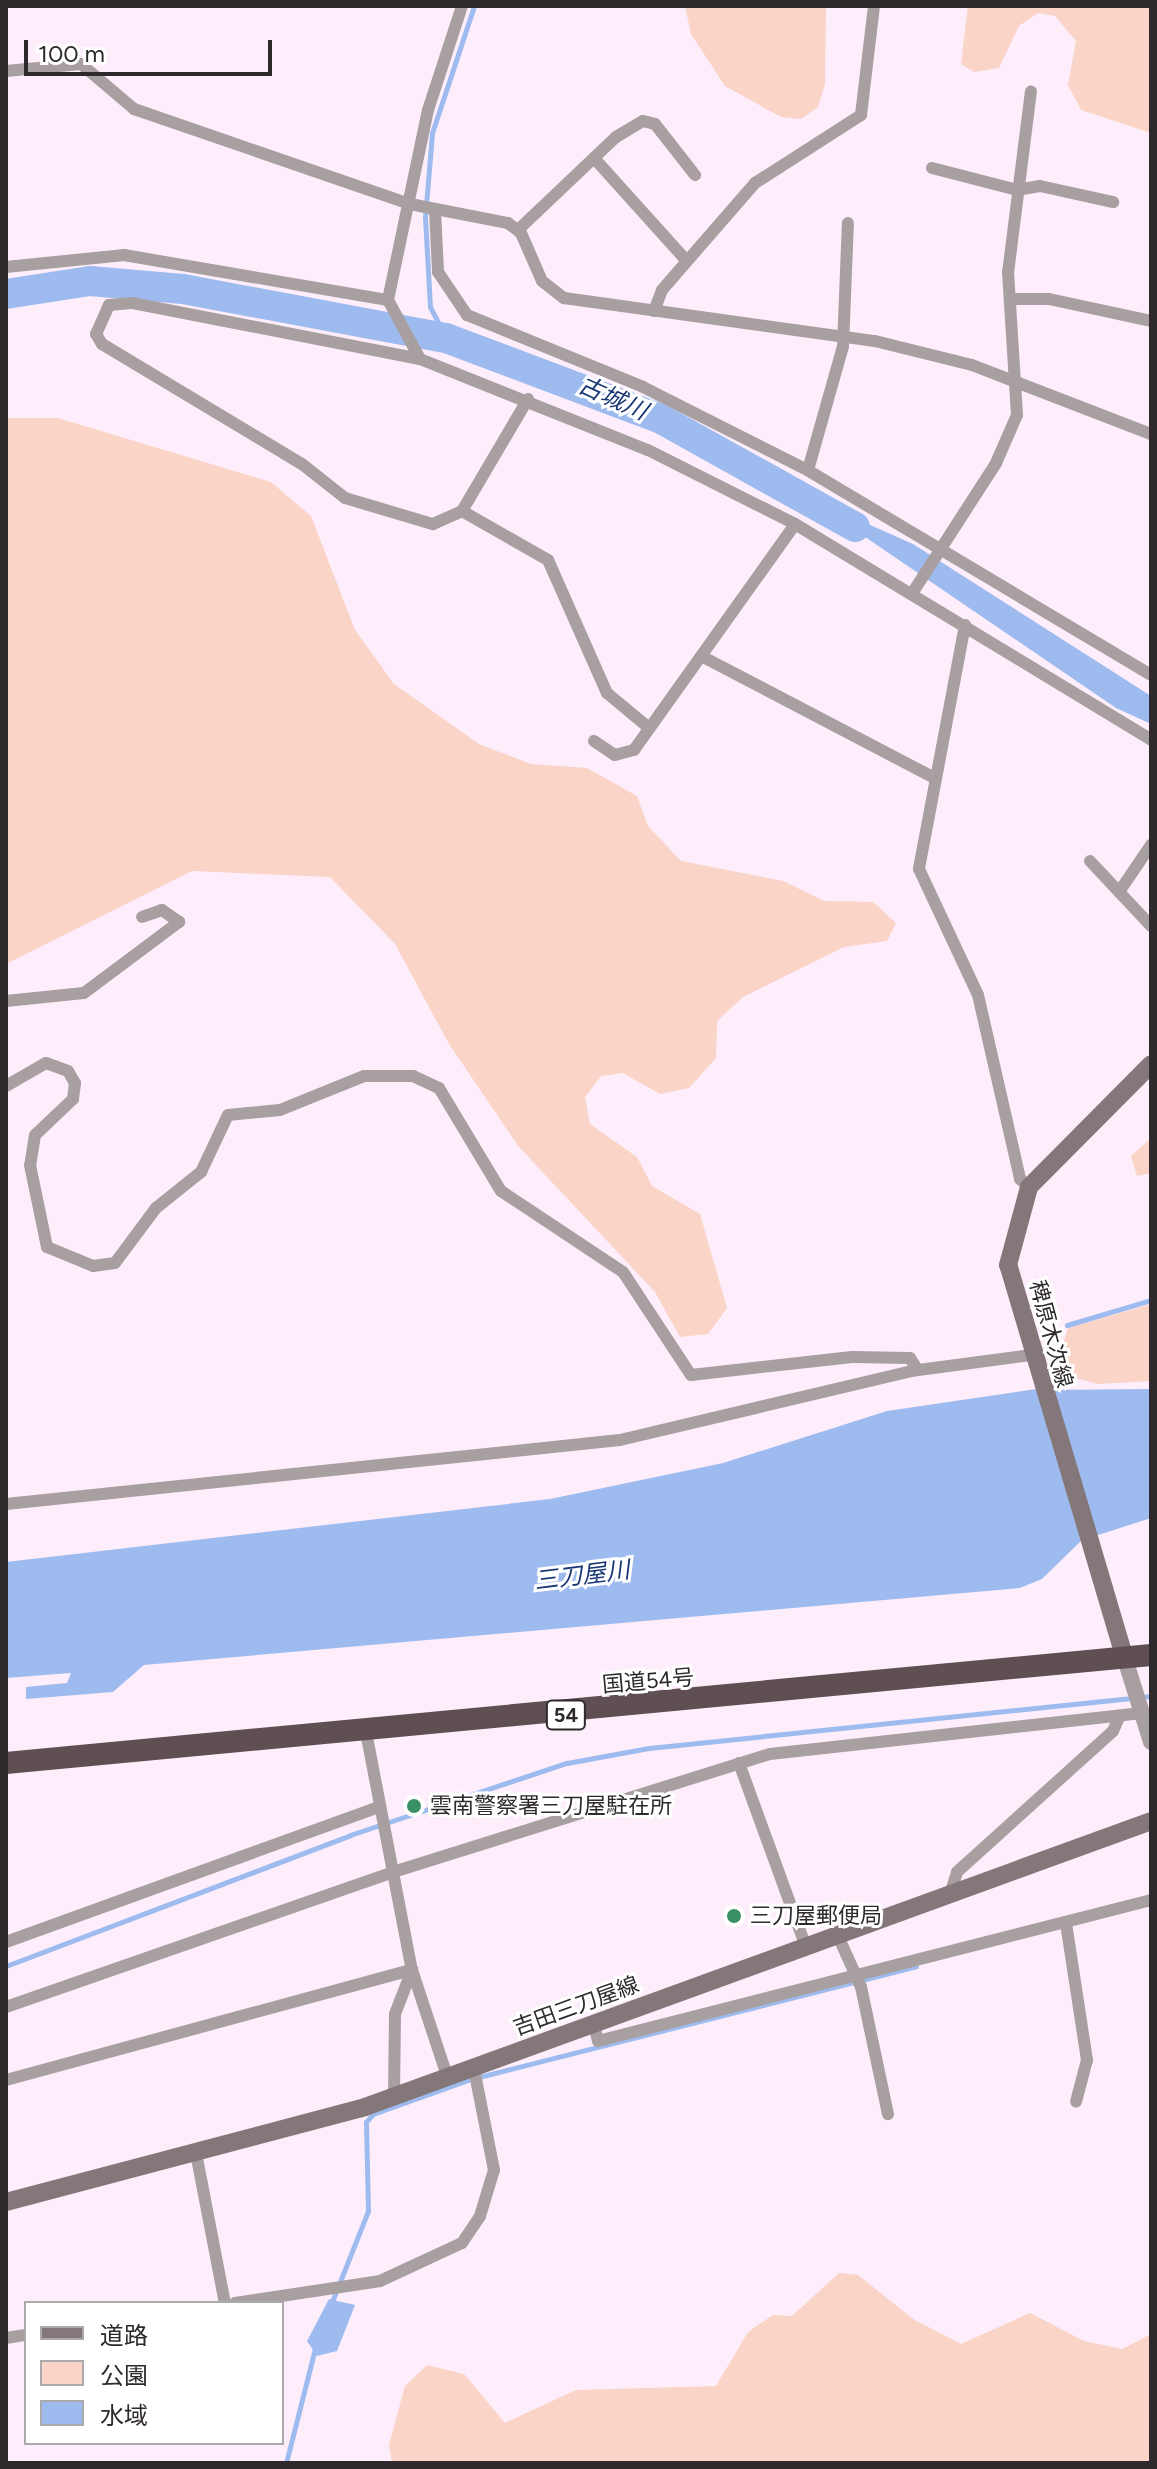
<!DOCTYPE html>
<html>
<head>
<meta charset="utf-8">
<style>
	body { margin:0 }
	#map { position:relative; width:1157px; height:2469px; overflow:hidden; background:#feeefb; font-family:Figtree,"Noto Sans JP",sans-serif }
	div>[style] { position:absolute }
	.green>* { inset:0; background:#f9d4c7 }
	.water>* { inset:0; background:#9ebbef }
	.stream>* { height:5px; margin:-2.5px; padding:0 2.5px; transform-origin:2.5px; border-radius:2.5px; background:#9ebbef }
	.river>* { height:30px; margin:-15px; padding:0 15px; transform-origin:15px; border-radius:15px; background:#9ebbef }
	.minor>* { height:12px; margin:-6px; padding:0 6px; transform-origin:6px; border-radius:6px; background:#a89fa1 }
	.tertiary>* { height:16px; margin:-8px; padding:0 8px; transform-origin:8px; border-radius:8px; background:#a89fa1 }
	.secondary>* { height:18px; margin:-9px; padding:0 9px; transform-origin:9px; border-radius:9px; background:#847779 }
	.trunk>* { height:22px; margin:-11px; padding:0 11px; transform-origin:11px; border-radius:11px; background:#5f4f52 }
	.dots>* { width:22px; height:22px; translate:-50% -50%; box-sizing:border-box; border:4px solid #fff; border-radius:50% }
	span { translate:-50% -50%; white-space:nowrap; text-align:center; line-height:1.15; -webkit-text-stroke:6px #fff; paint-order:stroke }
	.shield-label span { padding:2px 6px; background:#fff; border:2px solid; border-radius:6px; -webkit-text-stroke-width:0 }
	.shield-label { font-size:20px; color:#2e292d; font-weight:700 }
	.street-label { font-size:22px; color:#2e292d }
	.poi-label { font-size:22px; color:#2e292d }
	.left { translate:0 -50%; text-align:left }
	.water-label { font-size:24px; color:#183774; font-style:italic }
	.frame { position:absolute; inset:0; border:8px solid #2e292d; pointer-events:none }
	.legend { position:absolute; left:24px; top:2301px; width:260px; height:144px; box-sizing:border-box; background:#fff; border:2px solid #aba9ab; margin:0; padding:10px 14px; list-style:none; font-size:24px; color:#2e292d }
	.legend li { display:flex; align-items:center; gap:16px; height:40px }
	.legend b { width:40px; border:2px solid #aba9ab }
	.scale { position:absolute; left:24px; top:40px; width:248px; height:36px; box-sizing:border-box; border:4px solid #2e292d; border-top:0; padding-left:10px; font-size:24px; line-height:28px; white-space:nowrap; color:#2e292d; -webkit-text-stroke:6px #fff; paint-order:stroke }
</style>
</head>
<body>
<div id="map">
	<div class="green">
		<i style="clip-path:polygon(685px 6px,826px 6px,825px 84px,818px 107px,801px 119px,781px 117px,725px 86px,691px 34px)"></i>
		<i style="clip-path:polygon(968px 6px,1151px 6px,1151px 133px,1081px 110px,1068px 85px,1076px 41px,1055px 16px,1038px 13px,1019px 26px,999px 68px,974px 72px,961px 64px)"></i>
		<i style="clip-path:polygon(6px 418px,58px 418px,271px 482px,311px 516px,355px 630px,394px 684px,479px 744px,531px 764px,587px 768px,637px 796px,648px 826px,681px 861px,783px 881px,824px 901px,873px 902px,896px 923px,887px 941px,844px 947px,743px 997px,717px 1021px,716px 1058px,689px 1088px,660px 1094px,623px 1073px,601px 1076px,585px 1097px,590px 1124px,637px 1157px,652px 1186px,700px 1214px,727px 1308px,708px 1334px,680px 1337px,655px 1292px,519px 1147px,449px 1044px,395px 944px,330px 877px,192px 871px,6px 964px)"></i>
		<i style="clip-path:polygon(1151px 1138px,1151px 1173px,1137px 1176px,1131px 1156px)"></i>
		<i style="clip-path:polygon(1151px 1304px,1151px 1381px,1098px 1384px,1064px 1375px,1058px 1361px,1068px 1328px)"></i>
		<i style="clip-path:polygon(839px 2273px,858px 2275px,913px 2319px,961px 2344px,1030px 2313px,1084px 2341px,1122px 2349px,1151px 2334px,1151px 2463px,392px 2463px,389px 2445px,405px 2386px,427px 2365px,464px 2374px,505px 2423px,576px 2390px,716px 2386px,748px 2332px,773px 2315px,792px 2316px)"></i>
	</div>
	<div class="water">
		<i style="clip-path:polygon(805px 496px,913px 544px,1151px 696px,1151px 724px,1116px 708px)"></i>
		<i style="clip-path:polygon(1036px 1389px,1081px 1541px,1042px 1579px,1020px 1588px,144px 1665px,113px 1692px,26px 1699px,26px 1687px,67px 1683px,71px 1673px,6px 1678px,6px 1562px,550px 1499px,723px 1463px,887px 1411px)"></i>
		<i style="clip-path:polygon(1151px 1389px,1151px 1518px,1092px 1537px,1046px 1390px)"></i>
		<i style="clip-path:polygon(329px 2299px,355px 2305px,337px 2351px,317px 2356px,307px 2341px)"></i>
	</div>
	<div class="stream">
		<i style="left:446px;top:338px;width:35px;rotate:-117deg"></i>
		<i style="left:430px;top:307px;width:90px;rotate:-93.2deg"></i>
		<i style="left:425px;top:217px;width:84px;rotate:-85.2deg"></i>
		<i style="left:432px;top:133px;width:134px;rotate:-71.7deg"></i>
		<i style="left:1067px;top:1325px;width:88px;rotate:-16.6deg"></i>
		<i style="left:6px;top:1966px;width:368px;rotate:-20.8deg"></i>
		<i style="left:350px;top:1835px;width:229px;rotate:-18.4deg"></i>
		<i style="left:567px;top:1763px;width:83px;rotate:-10.4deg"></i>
		<i style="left:649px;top:1748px;width:505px;rotate:-5.91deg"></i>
		<i style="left:331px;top:2304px;width:100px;rotate:-68.3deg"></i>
		<i style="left:368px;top:2211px;width:89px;rotate:-91.3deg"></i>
		<i style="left:366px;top:2122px;width:11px;rotate:-49deg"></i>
		<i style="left:373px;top:2114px;width:104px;rotate:-19.7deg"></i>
		<i style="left:471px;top:2079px;width:459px;rotate:-14.2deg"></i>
		<i style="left:286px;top:2463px;width:119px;rotate:-75.8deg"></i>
	</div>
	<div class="river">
		<i style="left:6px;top:294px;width:85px;rotate:-8.8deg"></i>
		<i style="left:90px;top:281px;width:93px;rotate:4.9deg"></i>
		<i style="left:183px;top:289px;width:268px;rotate:10.6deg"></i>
		<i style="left:446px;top:338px;width:230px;rotate:20.6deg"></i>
		<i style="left:661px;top:419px;width:222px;rotate:29.1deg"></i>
	</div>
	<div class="minor">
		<i style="left:462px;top:6px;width:109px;rotate:108.1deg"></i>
		<i style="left:428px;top:110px;width:194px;rotate:101.9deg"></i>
		<i style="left:388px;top:300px;width:67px;rotate:61.5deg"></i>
		<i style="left:420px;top:359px;width:245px;rotate:21.8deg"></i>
		<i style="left:648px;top:450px;width:165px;rotate:26.7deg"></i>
		<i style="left:795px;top:524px;width:416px;rotate:31.2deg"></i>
		<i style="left:6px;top:71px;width:75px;rotate:-5.3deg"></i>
		<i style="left:81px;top:64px;width:70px;rotate:40.3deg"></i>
		<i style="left:134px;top:109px;width:292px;rotate:19deg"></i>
		<i style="left:410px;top:204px;width:100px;rotate:11deg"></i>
		<i style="left:508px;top:223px;width:16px;rotate:38deg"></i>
		<i style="left:521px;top:233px;width:52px;rotate:66.4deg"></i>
		<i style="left:542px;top:281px;width:28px;rotate:38deg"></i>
		<i style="left:564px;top:298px;width:314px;rotate:7.9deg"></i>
		<i style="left:875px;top:341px;width:100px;rotate:13.9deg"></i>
		<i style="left:972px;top:365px;width:192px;rotate:21.1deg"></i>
		<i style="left:594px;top:158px;width:137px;rotate:48deg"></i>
		<i style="left:932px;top:168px;width:88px;rotate:14.5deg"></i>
		<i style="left:1017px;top:190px;width:23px;rotate:-10deg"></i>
		<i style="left:1040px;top:186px;width:75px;rotate:12.4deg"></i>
		<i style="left:435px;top:210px;width:62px;rotate:87.2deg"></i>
		<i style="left:438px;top:272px;width:52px;rotate:56deg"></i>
		<i style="left:467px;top:315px;width:190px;rotate:22.2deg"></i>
		<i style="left:643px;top:387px;width:186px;rotate:26.8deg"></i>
		<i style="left:809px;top:471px;width:398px;rotate:30.8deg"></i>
		<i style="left:519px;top:229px;width:134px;rotate:-43.5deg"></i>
		<i style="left:616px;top:137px;width:31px;rotate:-31deg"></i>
		<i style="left:643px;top:121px;width:12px;rotate:14deg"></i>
		<i style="left:655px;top:124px;width:65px;rotate:51.9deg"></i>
		<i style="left:6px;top:267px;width:119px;rotate:-5.8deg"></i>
		<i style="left:124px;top:255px;width:268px;rotate:9.7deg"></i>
		<i style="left:1011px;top:299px;width:38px"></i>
		<i style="left:1049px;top:299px;width:104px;rotate:12.2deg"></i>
		<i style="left:654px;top:311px;width:22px;rotate:-69deg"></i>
		<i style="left:662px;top:290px;width:142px;rotate:-49deg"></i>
		<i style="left:755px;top:183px;width:126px;rotate:-32.7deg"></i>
		<i style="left:861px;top:115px;width:110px;rotate:-83.2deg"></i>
		<i style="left:420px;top:359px;width:294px;rotate:-169deg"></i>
		<i style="left:131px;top:303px;width:22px;rotate:175deg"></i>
		<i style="left:109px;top:305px;width:32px;rotate:114deg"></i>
		<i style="left:96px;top:334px;width:12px;rotate:59deg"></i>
		<i style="left:102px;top:344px;width:233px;rotate:31deg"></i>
		<i style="left:302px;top:464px;width:55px;rotate:38.3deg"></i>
		<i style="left:345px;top:498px;width:92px;rotate:16.5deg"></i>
		<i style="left:433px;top:524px;width:32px;rotate:-24deg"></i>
		<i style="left:462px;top:511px;width:130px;rotate:-59.5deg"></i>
		<i style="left:808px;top:470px;width:129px;rotate:-74.2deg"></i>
		<i style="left:843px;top:346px;width:123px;rotate:-87.7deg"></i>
		<i style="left:462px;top:511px;width:99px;rotate:29.7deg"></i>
		<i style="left:548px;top:560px;width:145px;rotate:66.1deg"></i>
		<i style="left:607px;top:693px;width:55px;rotate:39.8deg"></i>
		<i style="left:913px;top:592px;width:153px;rotate:-57.2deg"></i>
		<i style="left:996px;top:463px;width:52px;rotate:-66.4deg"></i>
		<i style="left:1017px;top:415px;width:142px;rotate:-93.6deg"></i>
		<i style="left:1008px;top:273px;width:183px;rotate:-82.8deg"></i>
		<i style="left:965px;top:625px;width:248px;rotate:100.7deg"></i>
		<i style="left:919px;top:869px;width:139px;rotate:64.9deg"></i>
		<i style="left:978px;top:995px;width:189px;rotate:77.1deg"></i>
		<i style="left:1020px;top:1179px;width:12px;rotate:42deg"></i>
		<i style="left:705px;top:658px;width:255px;rotate:27.6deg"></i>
		<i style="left:594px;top:741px;width:25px;rotate:34deg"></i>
		<i style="left:615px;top:755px;width:20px;rotate:-15deg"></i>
		<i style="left:634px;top:750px;width:277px;rotate:-54.5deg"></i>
		<i style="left:1090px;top:861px;width:89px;rotate:46.8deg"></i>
		<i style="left:1119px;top:892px;width:57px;rotate:-55.8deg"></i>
		<i style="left:6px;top:1001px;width:78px;rotate:-5.9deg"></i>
		<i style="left:84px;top:993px;width:119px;rotate:-36.8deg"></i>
		<i style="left:179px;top:922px;width:21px;rotate:-145deg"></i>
		<i style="left:162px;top:910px;width:21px;rotate:161deg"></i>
		<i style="left:6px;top:1086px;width:46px;rotate:-29.9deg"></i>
		<i style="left:46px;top:1063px;width:23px;rotate:20deg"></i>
		<i style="left:68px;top:1071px;width:14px;rotate:60deg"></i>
		<i style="left:75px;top:1083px;width:16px;rotate:97deg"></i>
		<i style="left:73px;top:1099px;width:52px;rotate:136.5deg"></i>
		<i style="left:35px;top:1135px;width:30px;rotate:99deg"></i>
		<i style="left:30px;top:1165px;width:84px;rotate:78.3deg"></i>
		<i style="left:47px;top:1247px;width:50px;rotate:22.4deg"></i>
		<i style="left:93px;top:1266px;width:22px;rotate:-8deg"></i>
		<i style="left:115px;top:1263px;width:69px;rotate:-53.3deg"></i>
		<i style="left:156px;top:1208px;width:58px;rotate:-38.7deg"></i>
		<i style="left:201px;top:1172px;width:63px;rotate:-64.7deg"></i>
		<i style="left:228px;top:1115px;width:52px;rotate:-5.5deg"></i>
		<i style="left:280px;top:1110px;width:91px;rotate:-22deg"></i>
		<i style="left:364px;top:1076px;width:49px"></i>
		<i style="left:413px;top:1076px;width:29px;rotate:25deg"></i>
		<i style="left:439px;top:1088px;width:120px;rotate:59deg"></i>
		<i style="left:501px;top:1191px;width:146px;rotate:33.6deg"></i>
		<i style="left:623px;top:1272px;width:123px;rotate:56.6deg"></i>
		<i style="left:691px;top:1375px;width:162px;rotate:-6.4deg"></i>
		<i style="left:852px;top:1357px;width:58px;rotate:1deg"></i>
		<i style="left:910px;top:1358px;width:13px;rotate:58deg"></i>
		<i style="left:6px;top:1504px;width:617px;rotate:-5.95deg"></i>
		<i style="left:620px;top:1440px;width:299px;rotate:-13.3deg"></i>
		<i style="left:911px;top:1371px;width:121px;rotate:-7.6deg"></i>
		<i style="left:366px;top:1732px;width:242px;rotate:79.1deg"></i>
		<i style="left:412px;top:1970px;width:115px;rotate:71.7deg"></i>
		<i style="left:739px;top:1763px;width:196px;rotate:70deg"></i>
		<i style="left:950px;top:1894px;width:23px;rotate:-72deg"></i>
		<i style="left:957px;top:1872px;width:210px;rotate:-42.1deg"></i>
		<i style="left:1113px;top:1731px;width:17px;rotate:-66deg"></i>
		<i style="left:1066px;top:1923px;width:139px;rotate:81.3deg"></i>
		<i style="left:1087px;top:2060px;width:43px;rotate:104.7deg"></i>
		<i style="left:838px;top:1936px;width:56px;rotate:65.7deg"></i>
		<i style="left:861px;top:1987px;width:130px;rotate:78deg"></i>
		<i style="left:6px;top:1942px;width:394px;rotate:-19.9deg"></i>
		<i style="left:6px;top:2007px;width:407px;rotate:-19.2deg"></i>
		<i style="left:390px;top:1873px;width:398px;rotate:-17.4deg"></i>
		<i style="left:770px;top:1754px;width:374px;rotate:-6.3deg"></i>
		<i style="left:594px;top:2025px;width:16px;rotate:76deg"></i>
		<i style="left:598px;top:2041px;width:571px;rotate:-14.3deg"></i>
		<i style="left:6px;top:2080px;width:421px;rotate:-15.2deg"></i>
		<i style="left:394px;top:2097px;width:83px;rotate:-89.3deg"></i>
		<i style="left:395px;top:2014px;width:47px;rotate:-68.9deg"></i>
		<i style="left:196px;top:2153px;width:153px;rotate:79.1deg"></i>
		<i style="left:235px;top:2303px;width:147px;rotate:-8.6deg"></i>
		<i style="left:380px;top:2281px;width:90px;rotate:-24.9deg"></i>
		<i style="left:462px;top:2243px;width:32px;rotate:-56deg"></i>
		<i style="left:480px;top:2216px;width:48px;rotate:-73.1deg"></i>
		<i style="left:494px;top:2170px;width:103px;rotate:-101.2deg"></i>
		<i style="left:6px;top:2338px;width:20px;rotate:-9deg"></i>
	</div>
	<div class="tertiary">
		<i style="left:1125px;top:1659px;width:87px;rotate:72.6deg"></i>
	</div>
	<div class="secondary">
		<i style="left:1125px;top:1659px;width:411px;rotate:-106.5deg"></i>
		<i style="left:1008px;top:1265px;width:81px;rotate:-74.9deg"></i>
		<i style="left:1029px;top:1187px;width:173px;rotate:-45.2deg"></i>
		<i style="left:6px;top:2202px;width:371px;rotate:-14.8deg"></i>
		<i style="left:365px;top:2107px;width:836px;rotate:-19.99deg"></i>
	</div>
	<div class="trunk">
		<i style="left:6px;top:1763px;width:1150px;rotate:-5.39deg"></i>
	</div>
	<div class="dots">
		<i style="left:414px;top:1806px;background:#389064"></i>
		<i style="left:734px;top:1916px;background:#389064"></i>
	</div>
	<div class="shield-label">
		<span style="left:566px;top:1715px">54</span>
	</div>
	<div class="street-label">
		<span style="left:1051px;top:1334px;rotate:75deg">稗原木次線</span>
		<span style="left:648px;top:1681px;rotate:-5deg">国道54号</span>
		<span style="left:576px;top:2006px;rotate:-20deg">吉田三刀屋線</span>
	</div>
	<div class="poi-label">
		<span class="left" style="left:430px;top:1806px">雲南警察署三刀屋駐在所</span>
		<span class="left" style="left:750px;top:1916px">三刀屋郵便局</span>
	</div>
	<div class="water-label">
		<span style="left:613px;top:398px;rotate:24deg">古城川</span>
		<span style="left:582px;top:1575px;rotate:-7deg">三刀屋川</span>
	</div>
	<div class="frame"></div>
	<ul class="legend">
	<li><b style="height:10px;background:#847779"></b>道路</li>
	<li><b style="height:22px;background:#f9d4c7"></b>公園</li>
	<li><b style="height:22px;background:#9ebbef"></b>水域</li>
	</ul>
	<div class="scale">100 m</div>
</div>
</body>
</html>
